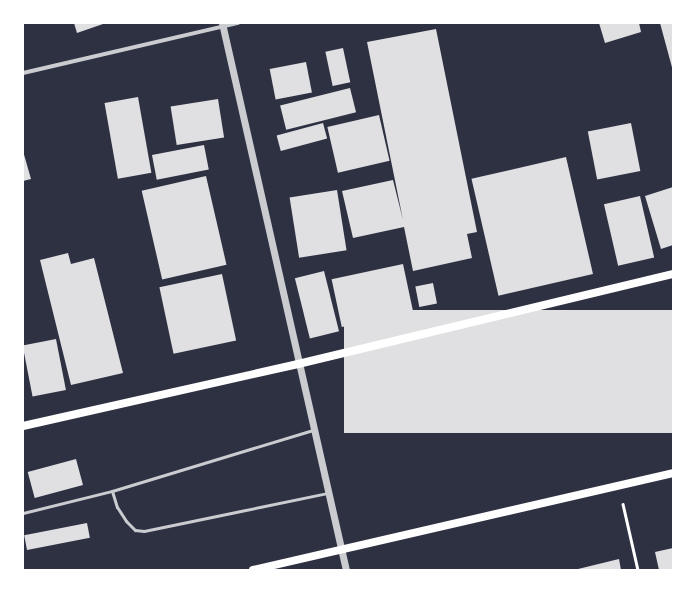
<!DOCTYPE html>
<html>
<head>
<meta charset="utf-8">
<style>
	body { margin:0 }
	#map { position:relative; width:696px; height:593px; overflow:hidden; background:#2d3142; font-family:Roboto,sans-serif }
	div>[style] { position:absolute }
	.building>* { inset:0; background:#e0e0e3; transform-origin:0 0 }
	.path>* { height:2.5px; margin:-1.25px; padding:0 1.25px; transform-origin:1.25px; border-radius:1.25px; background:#fff }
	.service>* { height:3px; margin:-1.5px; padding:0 1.5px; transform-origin:1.5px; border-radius:1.5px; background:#caccd0 }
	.minor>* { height:4px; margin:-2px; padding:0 2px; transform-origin:2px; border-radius:2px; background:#caccd0 }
	.tertiary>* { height:7px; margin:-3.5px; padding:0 3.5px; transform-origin:3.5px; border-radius:3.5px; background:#caccd0 }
	.secondary>* { height:8px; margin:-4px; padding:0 4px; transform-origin:4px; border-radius:4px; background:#fff }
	span { translate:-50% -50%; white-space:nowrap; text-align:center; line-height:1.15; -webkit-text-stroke:3.5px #fff; paint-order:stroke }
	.frame { position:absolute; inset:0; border:24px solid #fff; pointer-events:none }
</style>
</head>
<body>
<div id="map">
	<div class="building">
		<i style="clip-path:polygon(74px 23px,103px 23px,103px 24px,77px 33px)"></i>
		<i style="clip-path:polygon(599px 23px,639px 23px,641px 32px,605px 43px)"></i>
		<i style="clip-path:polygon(660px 23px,673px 23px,673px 71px)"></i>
		<i style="clip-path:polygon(436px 29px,477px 232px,467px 234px,472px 258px,413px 271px,404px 227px,353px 238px,342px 191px,393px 180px,403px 220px,367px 42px)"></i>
		<i style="left:343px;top:48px;width:35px;height:18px;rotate:78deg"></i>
		<i style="left:306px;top:62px;width:31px;height:37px;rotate:79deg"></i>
		<i style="left:350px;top:88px;width:25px;height:72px;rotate:76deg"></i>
		<i style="left:138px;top:97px;width:77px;height:34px;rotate:80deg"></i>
		<i style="left:218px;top:99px;width:39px;height:48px;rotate:81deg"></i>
		<i style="left:379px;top:115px;width:47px;height:53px;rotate:77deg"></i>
		<i style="left:323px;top:123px;width:16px;height:48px;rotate:75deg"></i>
		<i style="left:631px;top:123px;width:49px;height:44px;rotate:79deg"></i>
		<i style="left:204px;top:145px;width:25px;height:53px;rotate:79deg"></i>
		<i style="clip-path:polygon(23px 151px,31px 179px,23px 181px)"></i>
		<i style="left:566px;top:157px;width:120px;height:97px;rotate:77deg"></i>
		<i style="left:206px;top:176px;width:91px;height:66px;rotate:77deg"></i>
		<i style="clip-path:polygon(673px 187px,673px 245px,661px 249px,645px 196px)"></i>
		<i style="left:337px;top:190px;width:61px;height:48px;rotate:81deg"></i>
		<i style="left:640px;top:196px;width:63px;height:37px;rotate:77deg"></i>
		<i style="clip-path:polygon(68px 253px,71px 264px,94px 258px,123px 373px,71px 385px,40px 260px)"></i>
		<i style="left:403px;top:264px;width:49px;height:73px;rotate:78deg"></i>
		<i style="left:324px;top:271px;width:62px;height:30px;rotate:76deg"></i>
		<i style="left:222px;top:274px;width:68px;height:64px;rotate:78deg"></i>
		<i style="left:433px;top:283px;width:21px;height:18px;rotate:79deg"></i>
		<i style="left:673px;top:310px;width:123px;height:329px;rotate:90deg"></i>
		<i style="left:56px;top:339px;width:52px;height:34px;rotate:79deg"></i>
		<i style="left:76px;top:459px;width:27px;height:50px;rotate:75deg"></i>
		<i style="left:87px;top:523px;width:15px;height:64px;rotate:79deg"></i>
		<i style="clip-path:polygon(673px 548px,673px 570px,659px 570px,655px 552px)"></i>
		<i style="clip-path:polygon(619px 559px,621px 570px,578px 570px,578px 569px)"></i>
	</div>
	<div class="path">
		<i style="left:623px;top:504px;width:68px;rotate:77.2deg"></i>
	</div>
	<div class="service">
		<i style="left:112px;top:491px;width:17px;rotate:73deg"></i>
		<i style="left:117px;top:507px;width:17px;rotate:57deg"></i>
		<i style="left:126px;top:521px;width:13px;rotate:45deg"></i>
		<i style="left:135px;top:530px;width:9px;rotate:6deg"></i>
		<i style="left:144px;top:531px;width:188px;rotate:-11.7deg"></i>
		<i style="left:23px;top:513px;width:92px;rotate:-13.9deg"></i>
		<i style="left:112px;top:491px;width:210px;rotate:-16.9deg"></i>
	</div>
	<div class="minor">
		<i style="left:23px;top:73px;width:221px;rotate:-13.1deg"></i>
	</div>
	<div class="tertiary">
		<i style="left:222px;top:23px;width:561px;rotate:77.23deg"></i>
	</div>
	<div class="secondary">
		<i style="left:23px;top:426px;width:282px;rotate:-12.7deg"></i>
		<i style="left:298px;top:364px;width:386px;rotate:-13.5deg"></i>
		<i style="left:253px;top:570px;width:431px;rotate:-13deg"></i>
	</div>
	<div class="frame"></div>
</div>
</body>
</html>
